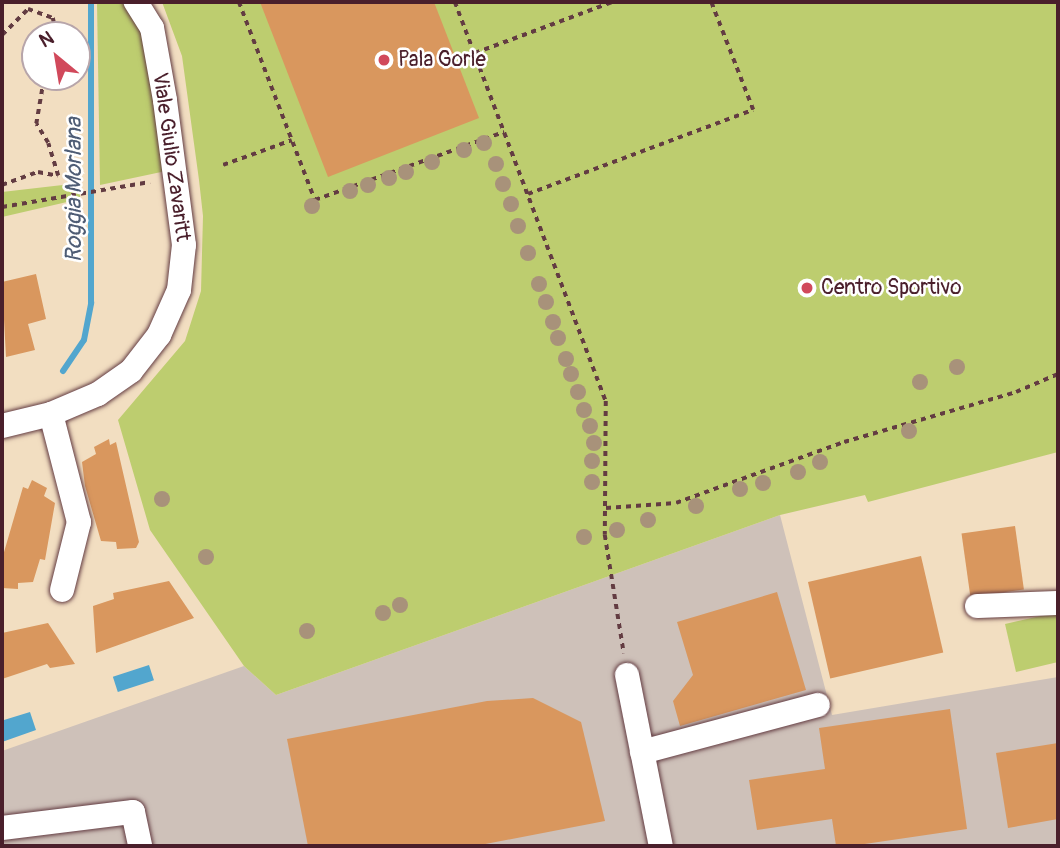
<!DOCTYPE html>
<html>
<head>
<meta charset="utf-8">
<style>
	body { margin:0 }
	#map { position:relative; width:1060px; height:848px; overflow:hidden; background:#f2dec1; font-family:Pangolin,sans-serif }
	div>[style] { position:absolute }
	.industrial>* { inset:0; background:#cec1b9 }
	.green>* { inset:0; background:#bdcd6f }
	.water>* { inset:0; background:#52a6ce; transform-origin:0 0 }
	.stream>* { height:6px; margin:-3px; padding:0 3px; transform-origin:3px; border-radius:3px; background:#52a6ce }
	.building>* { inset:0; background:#d9975e; transform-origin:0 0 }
	.path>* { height:3.5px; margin-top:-1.75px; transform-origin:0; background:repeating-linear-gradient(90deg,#633c42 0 5px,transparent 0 10px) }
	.roads { filter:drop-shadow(0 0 2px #633c42) drop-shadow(0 0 2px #633c42) }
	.minor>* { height:24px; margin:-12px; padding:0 12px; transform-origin:12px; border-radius:12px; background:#fff }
	.trees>* { width:16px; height:16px; margin:-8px; border-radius:50%; background:#a8927a }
	.dots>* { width:19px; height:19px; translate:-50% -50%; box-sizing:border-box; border:4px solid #fff; border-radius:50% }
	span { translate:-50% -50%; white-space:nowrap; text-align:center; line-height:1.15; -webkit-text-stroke:5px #fff; paint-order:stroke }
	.poi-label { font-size:21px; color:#4a1f2b }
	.left { translate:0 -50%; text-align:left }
	.street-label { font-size:21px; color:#4a1f2b }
	.water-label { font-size:23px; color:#4e5c74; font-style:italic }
	.frame { position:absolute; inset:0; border:4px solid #4a1f2b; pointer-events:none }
	.north { position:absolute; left:21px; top:21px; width:70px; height:70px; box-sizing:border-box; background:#fff; border:2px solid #b7a5aa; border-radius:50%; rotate:330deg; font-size:19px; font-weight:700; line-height:28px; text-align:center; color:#4a1f2b }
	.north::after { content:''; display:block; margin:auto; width:24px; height:32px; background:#d1495b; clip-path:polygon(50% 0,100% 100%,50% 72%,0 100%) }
</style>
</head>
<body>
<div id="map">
	<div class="industrial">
		<i style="clip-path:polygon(780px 515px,832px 715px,1058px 677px,1058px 846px,2px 846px,2px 751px,244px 666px,276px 695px)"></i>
	</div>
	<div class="green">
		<i style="clip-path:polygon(97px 2px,127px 2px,145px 31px,166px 171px,100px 185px)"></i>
		<i style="clip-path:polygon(162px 2px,1058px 2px,1058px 452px,868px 502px,865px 495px,780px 515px,276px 695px,244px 666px,150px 530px,118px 420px,185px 341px,201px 291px,203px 216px,199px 180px,182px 56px)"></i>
		<i style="clip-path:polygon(80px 183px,80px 199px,2px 217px,2px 192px)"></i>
		<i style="clip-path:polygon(1058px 612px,1058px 662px,1016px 672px,1005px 624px)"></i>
	</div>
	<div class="water">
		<i style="left:149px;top:665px;width:16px;height:38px;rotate:72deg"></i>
		<i style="clip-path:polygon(30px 712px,36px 730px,2px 742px,2px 717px,4px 720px)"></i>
	</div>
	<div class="stream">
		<i style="left:63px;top:371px;width:37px;rotate:-56deg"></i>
		<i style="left:84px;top:340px;width:38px;rotate:-79deg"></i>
		<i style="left:91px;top:303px;width:301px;rotate:-90deg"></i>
	</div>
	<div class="building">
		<i style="clip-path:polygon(260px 2px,434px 2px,479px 118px,328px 177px)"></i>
		<i style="clip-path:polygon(36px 274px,46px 319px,28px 324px,35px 350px,6px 357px,2px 282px)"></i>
		<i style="clip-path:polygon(109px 439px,110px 445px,116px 442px,139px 542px,136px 548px,117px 549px,116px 542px,101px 541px,85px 486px,82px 462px,96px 454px,94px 447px)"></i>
		<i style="clip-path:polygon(32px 480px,47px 488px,44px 496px,55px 503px,45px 560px,40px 559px,33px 582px,18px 583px,18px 589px,2px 588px,2px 559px,23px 487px,28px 489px)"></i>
		<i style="left:1015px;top:526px;width:64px;height:54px;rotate:82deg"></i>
		<i style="left:921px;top:556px;width:99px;height:116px;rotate:77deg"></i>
		<i style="clip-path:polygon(169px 581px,194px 618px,96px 653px,93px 606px,114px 599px,113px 593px)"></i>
		<i style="clip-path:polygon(777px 592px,806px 690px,680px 726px,673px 701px,693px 675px,677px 622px)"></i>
		<i style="clip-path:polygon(48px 623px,75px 664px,50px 668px,47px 664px,2px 679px,2px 633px)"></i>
		<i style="clip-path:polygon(533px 698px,581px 722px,605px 821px,475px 846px,308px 846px,287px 739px,487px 701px)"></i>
		<i style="clip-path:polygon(950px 709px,967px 829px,851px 846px,836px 846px,832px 819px,757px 830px,749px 780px,825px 769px,819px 728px)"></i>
		<i style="clip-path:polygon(1058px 743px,1058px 819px,1008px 828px,996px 753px)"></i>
	</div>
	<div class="path">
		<i style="left:239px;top:2px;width:212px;rotate:69deg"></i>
		<i style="left:315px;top:200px;width:201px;rotate:-19.8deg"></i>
		<i style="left:455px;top:2px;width:427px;rotate:69.3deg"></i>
		<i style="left:606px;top:401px;width:134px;rotate:90.4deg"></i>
		<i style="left:605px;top:535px;width:120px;rotate:80.9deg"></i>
		<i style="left:2px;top:35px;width:37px;rotate:-45deg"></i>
		<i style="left:28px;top:9px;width:27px;rotate:20deg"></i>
		<i style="left:53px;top:18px;width:17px;rotate:77deg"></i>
		<i style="left:475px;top:53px;width:146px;rotate:-20.4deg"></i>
		<i style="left:223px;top:165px;width:73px;rotate:-19.9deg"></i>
		<i style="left:2px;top:185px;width:38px;rotate:-20deg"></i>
		<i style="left:38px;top:172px;width:20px;rotate:11deg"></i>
		<i style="left:58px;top:176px;width:34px;rotate:-107deg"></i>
		<i style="left:48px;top:143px;width:22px;rotate:-122deg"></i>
		<i style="left:36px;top:124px;width:48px;rotate:-80.3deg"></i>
		<i style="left:528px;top:194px;width:240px;rotate:-20.5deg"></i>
		<i style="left:753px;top:110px;width:116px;rotate:-111.3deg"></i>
		<i style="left:2px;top:207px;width:150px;rotate:-9.6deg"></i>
		<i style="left:606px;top:508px;width:70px;rotate:-4.1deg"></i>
		<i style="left:676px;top:503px;width:179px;rotate:-20deg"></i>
		<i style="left:844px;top:442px;width:179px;rotate:-16.2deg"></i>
		<i style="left:1016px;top:392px;width:46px;rotate:-23.2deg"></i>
	</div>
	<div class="roads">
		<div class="minor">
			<i style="left:51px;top:414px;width:112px;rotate:75.5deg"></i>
			<i style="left:79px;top:522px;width:70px;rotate:104deg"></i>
			<i style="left:2px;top:426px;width:50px;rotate:-13.8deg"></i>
			<i style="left:51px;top:414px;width:51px;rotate:-23.1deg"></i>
			<i style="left:98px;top:394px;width:40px;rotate:-34.9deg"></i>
			<i style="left:131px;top:371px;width:46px;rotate:-52.1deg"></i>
			<i style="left:159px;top:335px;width:49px;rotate:-66deg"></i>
			<i style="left:179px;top:290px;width:45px;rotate:-83.7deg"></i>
			<i style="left:184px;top:245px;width:146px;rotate:-97.5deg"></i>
			<i style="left:165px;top:100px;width:73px;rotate:-100.2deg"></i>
			<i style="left:152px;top:28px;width:31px;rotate:-122deg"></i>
			<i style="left:977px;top:606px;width:81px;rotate:-2.1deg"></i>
			<i style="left:627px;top:675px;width:174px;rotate:78.8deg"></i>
			<i style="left:642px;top:752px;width:182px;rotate:-15deg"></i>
			<i style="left:2px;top:828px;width:132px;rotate:-7deg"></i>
			<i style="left:133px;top:812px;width:35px;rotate:78deg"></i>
		</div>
	</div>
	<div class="trees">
		<i style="left:484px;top:143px"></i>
		<i style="left:464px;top:150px"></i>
		<i style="left:432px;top:162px"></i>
		<i style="left:496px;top:164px"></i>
		<i style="left:406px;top:172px"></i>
		<i style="left:389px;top:178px"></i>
		<i style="left:503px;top:184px"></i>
		<i style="left:368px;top:185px"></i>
		<i style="left:350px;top:191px"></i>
		<i style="left:511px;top:204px"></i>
		<i style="left:312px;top:206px"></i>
		<i style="left:518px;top:226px"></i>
		<i style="left:528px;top:253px"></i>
		<i style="left:539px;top:284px"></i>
		<i style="left:546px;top:302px"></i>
		<i style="left:553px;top:322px"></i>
		<i style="left:558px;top:338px"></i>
		<i style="left:566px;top:359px"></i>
		<i style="left:957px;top:367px"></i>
		<i style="left:571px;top:374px"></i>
		<i style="left:920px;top:382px"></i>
		<i style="left:578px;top:392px"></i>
		<i style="left:584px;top:410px"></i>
		<i style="left:590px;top:426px"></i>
		<i style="left:909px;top:431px"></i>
		<i style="left:594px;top:443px"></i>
		<i style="left:592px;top:461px"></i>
		<i style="left:820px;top:462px"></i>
		<i style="left:798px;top:472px"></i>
		<i style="left:592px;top:482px"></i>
		<i style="left:763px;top:483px"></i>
		<i style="left:740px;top:489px"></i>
		<i style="left:162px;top:499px"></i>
		<i style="left:696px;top:506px"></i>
		<i style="left:648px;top:520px"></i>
		<i style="left:617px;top:530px"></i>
		<i style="left:584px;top:537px"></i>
		<i style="left:206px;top:557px"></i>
		<i style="left:400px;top:605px"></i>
		<i style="left:383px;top:613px"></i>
		<i style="left:307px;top:631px"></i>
	</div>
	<div class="dots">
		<i style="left:384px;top:60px;background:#d1495b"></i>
		<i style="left:807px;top:288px;background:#d1495b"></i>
	</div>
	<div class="poi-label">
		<span class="left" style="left:398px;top:60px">Pala Gorle</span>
		<span class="left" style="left:821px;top:288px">Centro Sportivo</span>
	</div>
	<div class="street-label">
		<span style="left:171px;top:157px;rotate:82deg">Viale Giulio Zavaritt</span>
	</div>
	<div class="water-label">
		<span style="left:74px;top:190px;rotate:-90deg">Roggia Morlana</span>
	</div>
	<div class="frame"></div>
	<div class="north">N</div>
</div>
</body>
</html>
